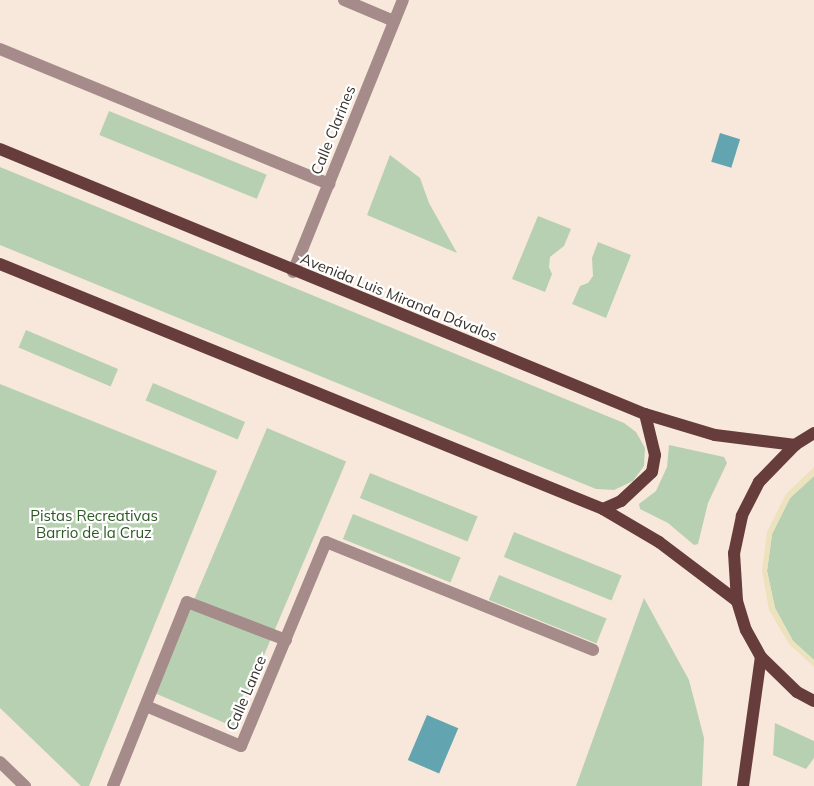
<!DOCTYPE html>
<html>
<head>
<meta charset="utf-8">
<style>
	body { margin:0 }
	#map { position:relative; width:814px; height:786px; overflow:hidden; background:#f8e8db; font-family:Mulish,sans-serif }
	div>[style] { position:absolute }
	.green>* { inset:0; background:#b7d0b2; transform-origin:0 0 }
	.sand>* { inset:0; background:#ece2bd }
	.water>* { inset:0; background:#62a5b0; transform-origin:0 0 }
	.minor>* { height:12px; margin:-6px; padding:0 6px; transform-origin:6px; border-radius:6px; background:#a58b89 }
	.major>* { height:12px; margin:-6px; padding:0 6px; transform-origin:6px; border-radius:6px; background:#673d3b }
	span { translate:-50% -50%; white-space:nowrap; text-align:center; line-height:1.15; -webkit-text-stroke:4.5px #fff; paint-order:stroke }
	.street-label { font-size:15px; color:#3a342e }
	.park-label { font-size:15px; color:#2a5921 }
</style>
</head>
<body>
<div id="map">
	<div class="green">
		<i style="left:109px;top:111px;width:170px;height:26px;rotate:22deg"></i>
		<i style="clip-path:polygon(390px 155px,420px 178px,429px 203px,457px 253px,367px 215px)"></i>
		<i style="clip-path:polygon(0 167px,624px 423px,636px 432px,645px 448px,644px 466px,633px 481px,614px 490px,596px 489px,0 245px)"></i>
		<i style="clip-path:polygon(538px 216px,571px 229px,564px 246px,550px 257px,549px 267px,552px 274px,545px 292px,512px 279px)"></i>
		<i style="clip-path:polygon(598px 242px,631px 255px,606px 318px,572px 304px,580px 286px,588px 283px,593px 276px,592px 258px)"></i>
		<i style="left:26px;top:330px;width:100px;height:19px;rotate:23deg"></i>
		<i style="left:153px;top:383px;width:100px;height:19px;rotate:23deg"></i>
		<i style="clip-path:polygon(0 384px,217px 471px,89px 786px,81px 786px,0 708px)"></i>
		<i style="left:267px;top:428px;width:86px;height:288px;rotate:23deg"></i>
		<i style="clip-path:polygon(669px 445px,724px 457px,727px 463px,708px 503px,698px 544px,694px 545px,668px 523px,640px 509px,639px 504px,656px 491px,667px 467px)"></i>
		<i style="left:370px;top:473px;width:116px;height:27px;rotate:22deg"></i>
		<i style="clip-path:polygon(814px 476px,814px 660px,793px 641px,775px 608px,767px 571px,772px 534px,790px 498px)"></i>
		<i style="left:353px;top:514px;width:116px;height:27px;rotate:22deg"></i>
		<i style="left:514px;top:532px;width:116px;height:27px;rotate:22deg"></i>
		<i style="left:499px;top:575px;width:116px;height:27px;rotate:22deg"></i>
		<i style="clip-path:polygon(644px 598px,689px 680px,704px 738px,702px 786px,576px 786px)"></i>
		<i style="clip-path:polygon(775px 723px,814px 741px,814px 758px,806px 769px,773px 755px)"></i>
	</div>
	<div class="sand">
		<i style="clip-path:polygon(814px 467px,814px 476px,790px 498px,772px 534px,767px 571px,775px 608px,793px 641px,814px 660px,814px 667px,789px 644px,769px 610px,762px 571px,767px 532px,786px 494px)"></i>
	</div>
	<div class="water">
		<i style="left:720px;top:133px;width:21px;height:30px;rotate:17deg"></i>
		<i style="left:427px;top:715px;width:34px;height:49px;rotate:23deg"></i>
	</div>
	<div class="minor">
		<i style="left:344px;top:0;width:54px;rotate:22.8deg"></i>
		<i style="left:0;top:49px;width:356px;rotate:22.3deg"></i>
		<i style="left:293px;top:272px;width:293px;rotate:-68deg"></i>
		<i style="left:146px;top:706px;width:103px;rotate:22.8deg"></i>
		<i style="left:241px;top:746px;width:221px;rotate:-67.4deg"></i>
		<i style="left:326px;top:542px;width:288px;rotate:22deg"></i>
		<i style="left:0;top:762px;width:35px;rotate:44deg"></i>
		<i style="left:113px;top:786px;width:198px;rotate:-68.1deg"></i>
		<i style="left:187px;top:602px;width:106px;rotate:21deg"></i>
	</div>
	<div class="major">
		<i style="left:0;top:149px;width:697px;rotate:22.34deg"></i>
		<i style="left:645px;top:414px;width:73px;rotate:16.7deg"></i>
		<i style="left:715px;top:435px;width:81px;rotate:7.1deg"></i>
		<i style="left:0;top:264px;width:651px;rotate:22.11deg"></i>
		<i style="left:603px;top:509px;width:65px;rotate:30.5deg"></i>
		<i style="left:659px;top:542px;width:98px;rotate:37.1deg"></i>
		<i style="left:814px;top:433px;width:22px;rotate:148deg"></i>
		<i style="left:795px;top:445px;width:52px;rotate:134.2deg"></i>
		<i style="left:759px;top:482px;width:38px;rotate:117deg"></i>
		<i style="left:742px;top:516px;width:38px;rotate:102deg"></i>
		<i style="left:734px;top:553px;width:48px;rotate:86.4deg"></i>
		<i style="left:737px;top:601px;width:30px;rotate:73deg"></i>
		<i style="left:746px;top:630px;width:31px;rotate:61deg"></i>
		<i style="left:761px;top:657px;width:50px;rotate:44.2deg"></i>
		<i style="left:797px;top:692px;width:19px;rotate:28deg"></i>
		<i style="left:603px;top:509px;width:20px;rotate:-24deg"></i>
		<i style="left:621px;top:501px;width:42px;rotate:-43.1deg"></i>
		<i style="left:652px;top:472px;width:17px;rotate:-80deg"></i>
		<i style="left:655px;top:455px;width:42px;rotate:-103.7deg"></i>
		<i style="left:743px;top:786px;width:130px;rotate:-82.1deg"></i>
	</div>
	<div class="street-label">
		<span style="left:333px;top:130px;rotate:-68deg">Calle Clarines</span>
		<span style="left:399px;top:297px;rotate:22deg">Avenida Luis Miranda Dávalos</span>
		<span style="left:246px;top:693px;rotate:-67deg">Calle Lance</span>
	</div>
	<div class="park-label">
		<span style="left:94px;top:524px">Pistas Recreativas<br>Barrio de la Cruz</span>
	</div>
</div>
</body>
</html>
